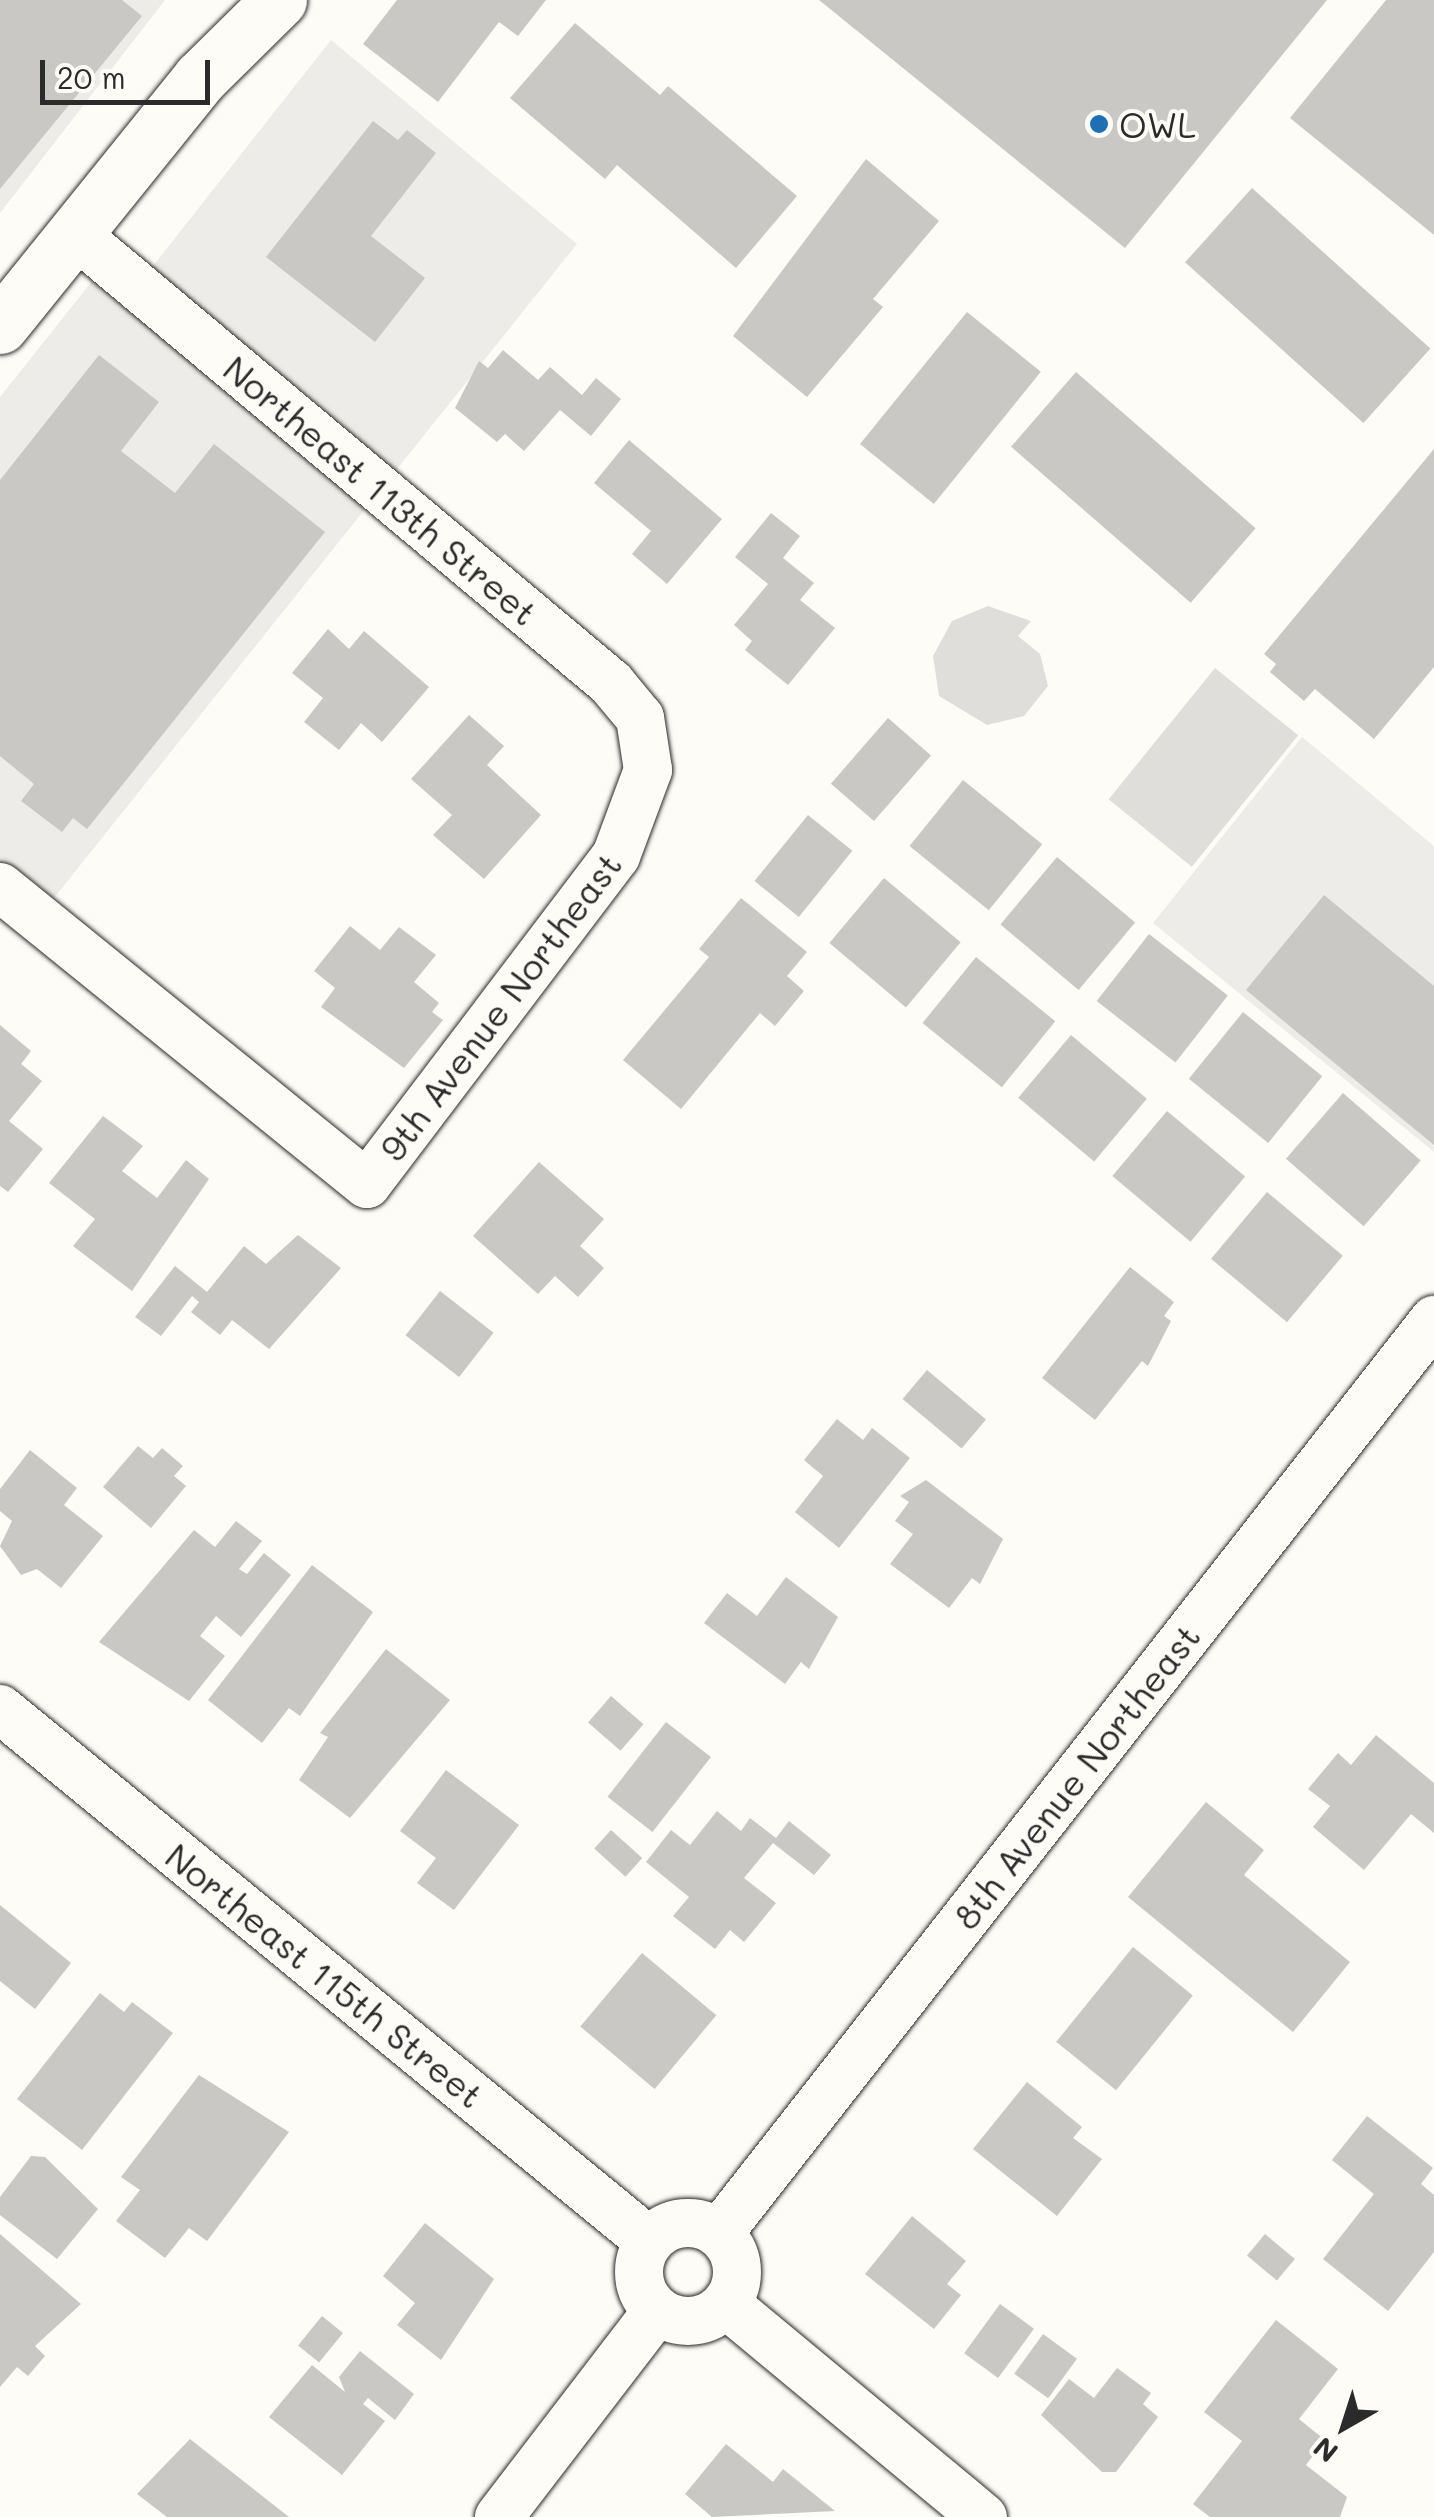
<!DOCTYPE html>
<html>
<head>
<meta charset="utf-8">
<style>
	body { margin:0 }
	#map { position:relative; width:1434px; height:2517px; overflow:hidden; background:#fdfcf7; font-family:Mali,sans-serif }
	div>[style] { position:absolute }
	.built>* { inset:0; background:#edece8 }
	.green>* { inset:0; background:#dfdeda; transform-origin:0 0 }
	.building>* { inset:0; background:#c9c8c4; transform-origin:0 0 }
	.roads { filter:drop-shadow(0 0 2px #2b2b2b) drop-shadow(0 0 2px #2b2b2b) }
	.street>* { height:48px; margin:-24px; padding:0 24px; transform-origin:24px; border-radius:24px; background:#fdfcf7 }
	.street>.ring { margin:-24px; padding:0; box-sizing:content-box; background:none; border:48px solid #fdfcf7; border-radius:50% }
	.secondary>* { height:55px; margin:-27.5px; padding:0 27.5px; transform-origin:27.5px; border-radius:27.5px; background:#fdfcf7 }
	.dots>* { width:28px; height:28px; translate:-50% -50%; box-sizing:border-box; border:5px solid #fdfcf7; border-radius:50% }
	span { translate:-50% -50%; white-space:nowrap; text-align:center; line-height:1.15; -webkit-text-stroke:8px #fdfcf7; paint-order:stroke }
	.poi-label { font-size:35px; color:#2b2b2b }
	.left { translate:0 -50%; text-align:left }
	.street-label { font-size:35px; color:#2b2b2b }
	.north { position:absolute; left:1294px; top:2377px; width:100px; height:100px; -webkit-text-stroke:8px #fdfcf7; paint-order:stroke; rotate:219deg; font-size:28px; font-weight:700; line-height:40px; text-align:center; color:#2b2b2b }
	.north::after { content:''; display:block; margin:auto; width:35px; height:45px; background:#2b2b2b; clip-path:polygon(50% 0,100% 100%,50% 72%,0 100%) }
	.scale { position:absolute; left:40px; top:60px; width:170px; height:45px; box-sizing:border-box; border:5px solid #2b2b2b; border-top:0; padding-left:12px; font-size:30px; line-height:35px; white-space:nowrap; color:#2b2b2b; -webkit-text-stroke:8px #fdfcf7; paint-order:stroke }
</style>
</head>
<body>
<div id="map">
	<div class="built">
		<i style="clip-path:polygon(0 0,165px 0,0 213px)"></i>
		<i style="clip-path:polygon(331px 40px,577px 244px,38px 918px,0 887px,0 397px,108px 261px,138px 285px)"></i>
		<i style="clip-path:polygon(1302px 737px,1434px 846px,1434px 1152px,1153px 923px)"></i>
	</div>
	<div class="green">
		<i style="clip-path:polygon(988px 606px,1031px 621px,1018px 636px,1040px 654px,1048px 686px,1024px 716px,987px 725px,939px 696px,933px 656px,952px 621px)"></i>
		<i style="left:1215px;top:668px;width:107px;height:169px;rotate:39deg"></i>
	</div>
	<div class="building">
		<i style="clip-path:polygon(0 0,122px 0,142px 16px,0 189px)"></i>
		<i style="clip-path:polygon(397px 0,546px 0,518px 36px,499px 22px,438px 102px,363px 44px)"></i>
		<i style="clip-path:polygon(819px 0,1327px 0,1125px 248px)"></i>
		<i style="clip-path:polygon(1386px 0,1434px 0,1434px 235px,1290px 118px)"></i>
		<i style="clip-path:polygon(575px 23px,660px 95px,668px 86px,797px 196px,736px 268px,617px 165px,605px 179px,510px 98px)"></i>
		<i style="clip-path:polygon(373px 121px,398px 140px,407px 130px,436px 153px,371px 236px,425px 278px,375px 342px,266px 257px)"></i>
		<i style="clip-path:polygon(866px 159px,939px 221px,873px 299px,883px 307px,807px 397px,733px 336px)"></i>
		<i style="left:1252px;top:188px;width:240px;height:100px;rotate:42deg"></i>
		<i style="left:967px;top:312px;width:95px;height:170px;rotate:39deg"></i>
		<i style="clip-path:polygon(503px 350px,538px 380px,550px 367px,582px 395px,596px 378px,621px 399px,591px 436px,560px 410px,524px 451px,505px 434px,497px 442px,455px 408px,479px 361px,488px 368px)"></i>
		<i style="clip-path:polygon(99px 355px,159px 402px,121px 451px,175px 493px,214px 444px,325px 532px,87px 829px,73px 818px,62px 832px,21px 801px,34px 784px,0 756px,0 480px)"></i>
		<i style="left:1076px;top:372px;width:238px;height:99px;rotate:41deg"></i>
		<i style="clip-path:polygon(629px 440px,722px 519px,667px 584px,632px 554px,651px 531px,594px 483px)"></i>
		<i style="clip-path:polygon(1434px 449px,1434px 667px,1374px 739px,1315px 689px,1304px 701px,1270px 672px,1276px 664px,1264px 654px)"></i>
		<i style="clip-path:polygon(771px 513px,800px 536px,783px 558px,814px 583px,800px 600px,835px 628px,788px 685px,745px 650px,752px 641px,734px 625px,768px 584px,735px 557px)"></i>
		<i style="clip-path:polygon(328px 629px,349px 649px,364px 631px,429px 687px,382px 742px,361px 723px,339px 750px,304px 722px,323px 698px,292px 673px)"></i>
		<i style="clip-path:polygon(469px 715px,504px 746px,487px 765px,541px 815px,484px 879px,433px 835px,452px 815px,411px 779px)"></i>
		<i style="left:888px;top:718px;width:57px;height:87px;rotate:41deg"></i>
		<i style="left:963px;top:780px;width:102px;height:85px;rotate:39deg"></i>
		<i style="left:808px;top:815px;width:57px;height:85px;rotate:39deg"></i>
		<i style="left:1057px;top:857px;width:102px;height:88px;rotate:40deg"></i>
		<i style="left:884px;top:878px;width:100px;height:85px;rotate:40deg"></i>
		<i style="clip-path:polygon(1324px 895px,1434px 986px,1434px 1145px,1246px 990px)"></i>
		<i style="clip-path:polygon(741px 898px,807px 952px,787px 976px,804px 991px,775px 1026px,760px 1013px,681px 1109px,623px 1060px,709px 957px,699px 949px)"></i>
		<i style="clip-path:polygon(350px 926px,380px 950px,399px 927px,436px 955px,414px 982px,439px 1003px,432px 1012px,443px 1020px,404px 1068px,321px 1007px,335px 988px,314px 971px)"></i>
		<i style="left:1149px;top:934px;width:100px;height:85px;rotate:38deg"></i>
		<i style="left:976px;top:957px;width:102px;height:85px;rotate:39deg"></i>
		<i style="left:1243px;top:1012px;width:102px;height:86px;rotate:39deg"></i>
		<i style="clip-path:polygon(0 1025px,31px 1051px,21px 1064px,42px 1081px,9px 1121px,43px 1149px,8px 1192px,0 1186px)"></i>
		<i style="left:1071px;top:1035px;width:99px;height:82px;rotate:40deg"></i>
		<i style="left:1343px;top:1093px;width:103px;height:87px;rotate:41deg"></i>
		<i style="left:1167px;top:1111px;width:102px;height:85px;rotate:40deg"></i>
		<i style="clip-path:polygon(103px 1116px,143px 1146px,122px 1171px,157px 1198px,186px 1160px,209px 1179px,132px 1291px,73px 1246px,95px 1219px,49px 1183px)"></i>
		<i style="clip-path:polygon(539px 1162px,604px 1219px,580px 1246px,604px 1268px,578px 1297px,555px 1276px,538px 1294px,473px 1236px)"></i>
		<i style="left:1267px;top:1192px;width:99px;height:87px;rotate:40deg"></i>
		<i style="clip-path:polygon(298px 1235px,341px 1268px,269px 1349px,232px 1320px,220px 1335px,191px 1312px,199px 1302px,192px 1296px,161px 1336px,135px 1317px,175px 1266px,207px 1292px,244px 1246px,266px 1264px)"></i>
		<i style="clip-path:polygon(1130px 1267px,1174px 1302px,1164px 1316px,1171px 1321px,1148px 1366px,1142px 1361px,1095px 1420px,1042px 1378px)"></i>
		<i style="left:440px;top:1291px;width:68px;height:56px;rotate:38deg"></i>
		<i style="left:927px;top:1370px;width:77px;height:38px;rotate:40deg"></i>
		<i style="clip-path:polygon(837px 1419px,863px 1440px,872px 1428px,910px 1458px,839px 1548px,795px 1512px,823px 1476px,804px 1460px)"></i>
		<i style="clip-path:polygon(138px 1446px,153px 1458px,162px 1448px,183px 1466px,174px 1476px,186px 1486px,151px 1528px,103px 1487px)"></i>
		<i style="clip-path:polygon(30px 1450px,77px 1488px,64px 1505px,103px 1536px,61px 1588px,37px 1569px,21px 1575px,0 1546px,12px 1521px,0 1511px,0 1489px)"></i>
		<i style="clip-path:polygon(926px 1480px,1003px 1539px,980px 1584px,972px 1578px,949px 1608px,890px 1564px,913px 1534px,895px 1521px,909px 1502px,900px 1496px)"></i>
		<i style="clip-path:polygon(236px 1521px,262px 1541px,239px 1569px,247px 1574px,264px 1553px,291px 1575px,241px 1637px,216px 1616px,200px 1636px,225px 1656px,189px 1701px,99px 1642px,194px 1530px,215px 1547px)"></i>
		<i style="clip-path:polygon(312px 1565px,373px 1612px,300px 1716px,289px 1708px,262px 1743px,208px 1700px)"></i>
		<i style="clip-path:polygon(786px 1577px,838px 1617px,809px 1669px,801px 1662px,785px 1684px,704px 1623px,727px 1593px,757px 1616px)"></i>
		<i style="clip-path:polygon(386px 1649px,450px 1700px,350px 1818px,299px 1780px,328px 1737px,320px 1733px)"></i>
		<i style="left:611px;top:1696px;width:43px;height:35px;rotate:41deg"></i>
		<i style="left:666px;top:1722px;width:57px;height:95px;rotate:38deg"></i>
		<i style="clip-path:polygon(1376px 1735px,1434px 1783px,1434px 1833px,1411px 1814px,1364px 1870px,1313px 1827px,1330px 1806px,1308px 1789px,1338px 1753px,1351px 1765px)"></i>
		<i style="clip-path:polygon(446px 1770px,519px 1825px,454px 1910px,417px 1883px,436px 1858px,400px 1831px)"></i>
		<i style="clip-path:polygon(1206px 1802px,1264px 1850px,1244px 1875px,1350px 1962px,1293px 2032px,1128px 1897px)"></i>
		<i style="clip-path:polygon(717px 1811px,741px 1831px,750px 1818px,776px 1838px,789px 1821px,831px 1855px,814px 1875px,773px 1843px,744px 1878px,776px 1903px,744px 1942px,730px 1930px,715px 1949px,673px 1916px,689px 1897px,646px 1862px,671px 1830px,690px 1845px)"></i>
		<i style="left:611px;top:1830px;width:42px;height:25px;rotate:42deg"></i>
		<i style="clip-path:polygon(0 1905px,71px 1963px,35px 2009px,0 1981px)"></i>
		<i style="left:1133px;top:1947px;width:77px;height:122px;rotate:39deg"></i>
		<i style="left:642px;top:1953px;width:97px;height:96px;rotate:40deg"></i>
		<i style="clip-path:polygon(100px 1993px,124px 2012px,132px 2002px,173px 2033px,82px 2150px,17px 2099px)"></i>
		<i style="clip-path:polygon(199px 2075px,289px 2132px,207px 2241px,189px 2228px,165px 2258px,116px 2221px,140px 2190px,121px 2177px)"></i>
		<i style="clip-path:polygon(1027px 2082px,1082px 2127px,1073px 2138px,1102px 2159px,1057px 2216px,973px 2149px)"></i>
		<i style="clip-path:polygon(1367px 2116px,1433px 2168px,1421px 2184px,1434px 2195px,1434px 2252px,1388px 2311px,1323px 2259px,1374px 2194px,1332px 2160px)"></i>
		<i style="clip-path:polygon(31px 2156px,45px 2157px,98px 2209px,57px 2259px,0 2215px,0 2197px)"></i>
		<i style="clip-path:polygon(912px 2216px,966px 2261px,947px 2284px,961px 2295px,934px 2329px,865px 2274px)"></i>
		<i style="clip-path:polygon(425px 2223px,494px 2279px,441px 2360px,397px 2325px,415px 2303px,383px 2276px)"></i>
		<i style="clip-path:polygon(0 2234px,81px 2304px,35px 2346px,45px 2356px,28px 2376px,17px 2367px,0 2387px)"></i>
		<i style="left:1265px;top:2234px;width:39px;height:28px;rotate:40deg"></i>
		<i style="left:1000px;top:2304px;width:42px;height:61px;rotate:36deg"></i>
		<i style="left:322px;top:2316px;width:27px;height:38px;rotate:39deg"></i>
		<i style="clip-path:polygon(1276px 2320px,1338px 2369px,1299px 2419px,1325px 2440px,1306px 2465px,1347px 2497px,1340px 2517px,1210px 2517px,1193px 2504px,1242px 2441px,1204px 2412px)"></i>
		<i style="left:1043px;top:2334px;width:42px;height:49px;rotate:36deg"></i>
		<i style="clip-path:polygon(360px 2351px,414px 2394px,395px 2420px,368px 2398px,363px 2404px,385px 2421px,342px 2475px,269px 2417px,312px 2365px,345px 2392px,339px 2377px)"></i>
		<i style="clip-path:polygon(1117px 2368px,1151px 2393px,1143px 2404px,1158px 2417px,1116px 2472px,1102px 2472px,1041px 2415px,1069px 2379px,1094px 2398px)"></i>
		<i style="clip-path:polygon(190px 2439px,289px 2517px,167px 2517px,137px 2494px)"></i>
		<i style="clip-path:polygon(726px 2444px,773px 2482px,783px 2469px,835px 2511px,712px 2517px,685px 2494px)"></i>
	</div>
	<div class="roads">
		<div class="street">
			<i style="left:0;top:887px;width:472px;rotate:39deg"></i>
			<i style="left:367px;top:1184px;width:412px;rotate:-52.8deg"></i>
			<i style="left:616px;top:856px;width:92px;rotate:-69.6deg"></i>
			<i style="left:648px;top:770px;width:53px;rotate:-98.7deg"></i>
			<i style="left:640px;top:718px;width:45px;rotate:-129.6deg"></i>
			<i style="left:611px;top:683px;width:701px;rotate:-140.04deg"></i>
			<i style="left:0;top:1709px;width:839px;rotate:39.34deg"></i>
			<i class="ring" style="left:639px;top:2223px;width:50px;height:50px"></i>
			<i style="left:719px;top:2233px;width:1160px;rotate:-51.93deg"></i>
			<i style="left:726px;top:2304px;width:334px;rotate:39.7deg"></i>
			<i style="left:499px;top:2517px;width:260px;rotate:-52.5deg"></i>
		</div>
		<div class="secondary">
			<i style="left:0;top:326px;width:319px;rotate:-51.1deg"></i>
			<i style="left:200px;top:78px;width:111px;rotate:-44.6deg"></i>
		</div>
	</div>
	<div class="dots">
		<i style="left:1099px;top:124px;background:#1f6fb2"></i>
	</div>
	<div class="poi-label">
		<span class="left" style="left:1119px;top:124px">OWL</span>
	</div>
	<div class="street-label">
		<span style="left:381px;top:490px;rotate:40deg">Northeast 113th Street</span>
		<span style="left:500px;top:1006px;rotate:-53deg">9th Avenue Northeast</span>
		<span style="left:1076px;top:1776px;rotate:-52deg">8th Avenue Northeast</span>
		<span style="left:325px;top:1975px;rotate:39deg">Northeast 115th Street</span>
	</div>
	<div class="north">N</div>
	<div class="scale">20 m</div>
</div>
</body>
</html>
